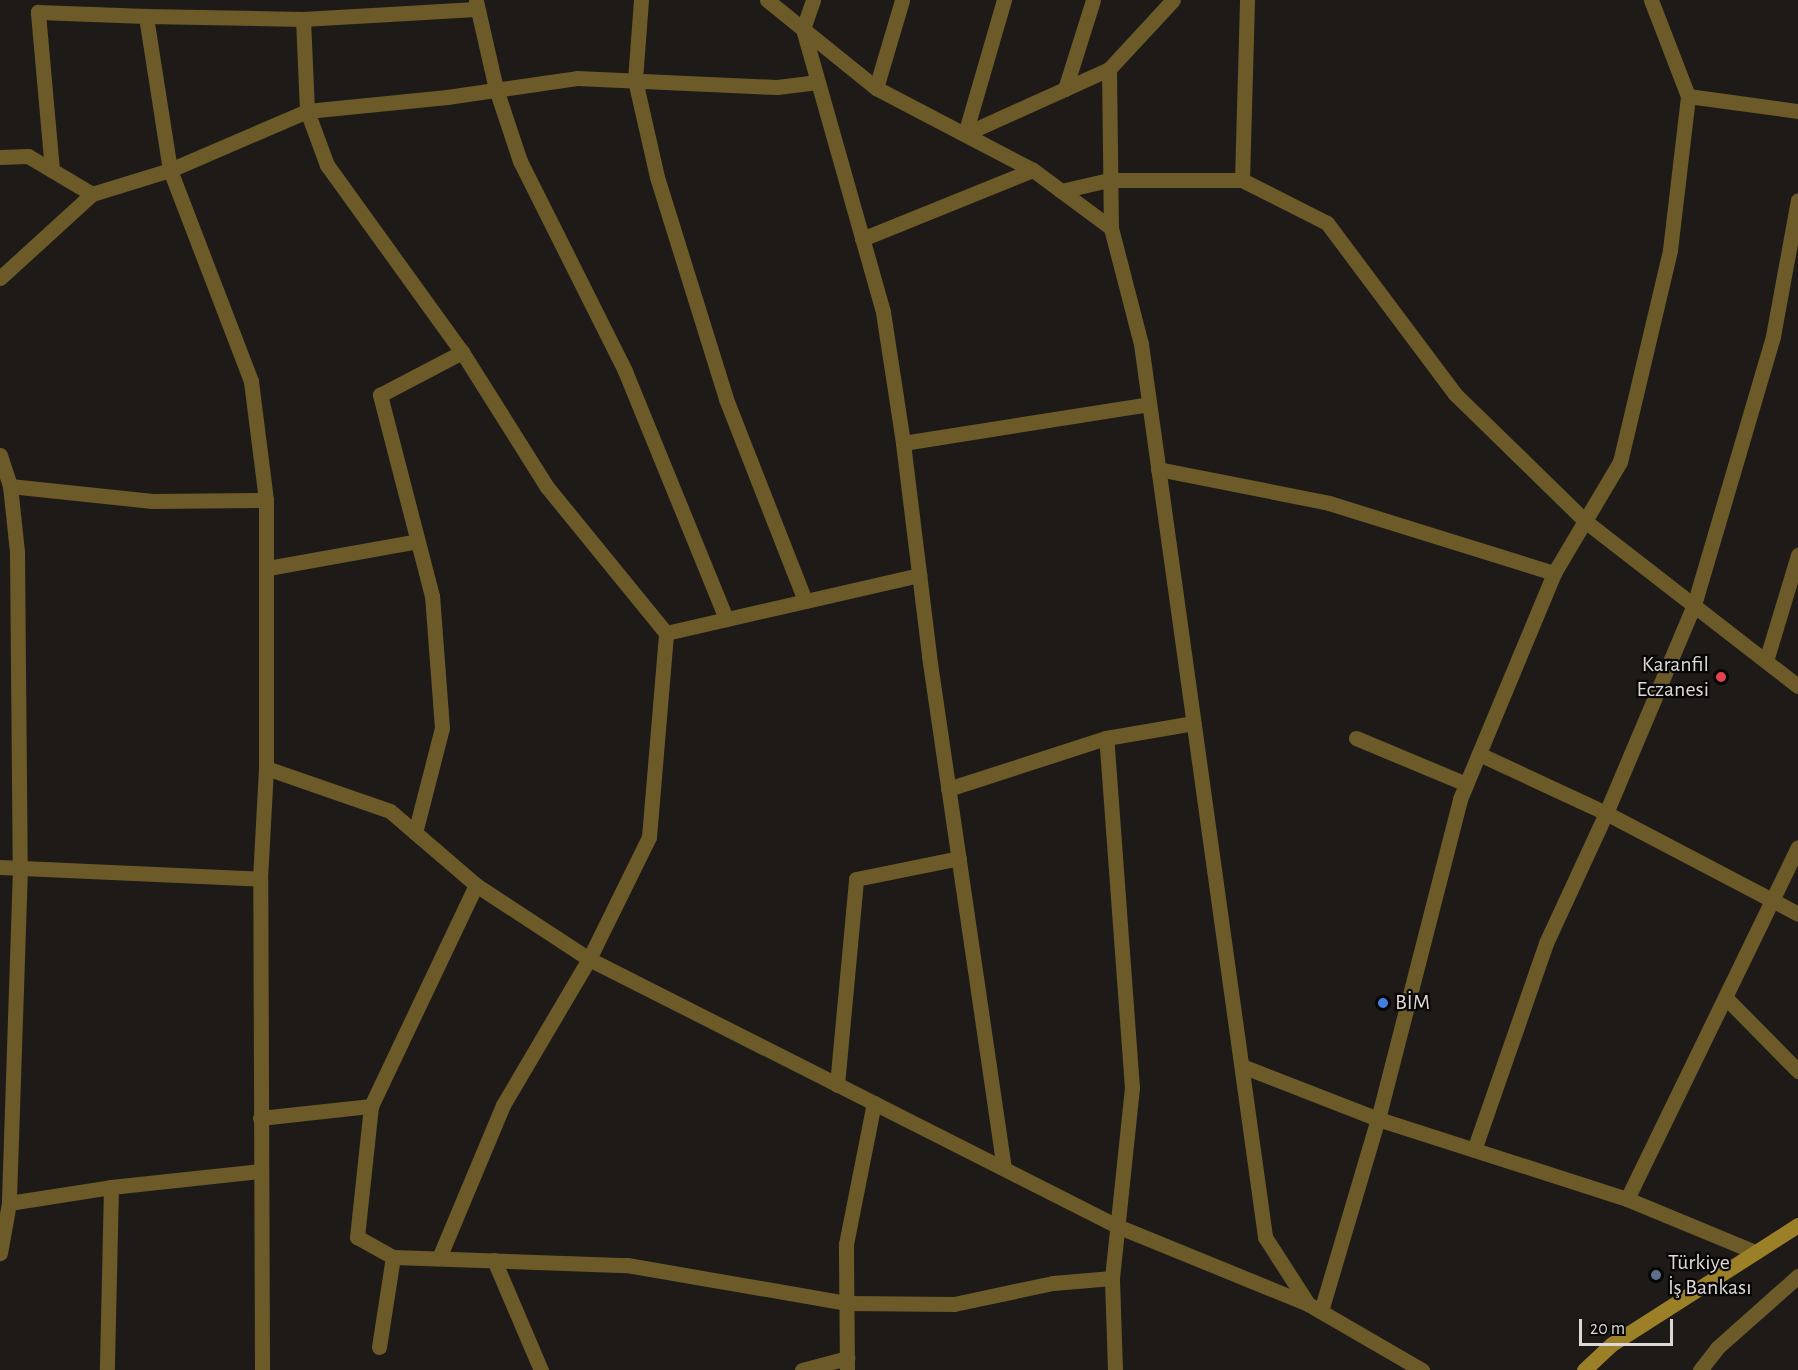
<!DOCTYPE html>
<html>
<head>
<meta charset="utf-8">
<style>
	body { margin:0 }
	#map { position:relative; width:1798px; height:1370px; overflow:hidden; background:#1e1a18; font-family:"Alegreya Sans",sans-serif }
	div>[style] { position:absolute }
	.minor>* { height:15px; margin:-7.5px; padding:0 7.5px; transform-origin:7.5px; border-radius:7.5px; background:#6c5b29 }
	.tertiary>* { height:15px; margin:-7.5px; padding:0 7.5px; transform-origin:7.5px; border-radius:7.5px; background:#6c5b29 }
	.secondary>* { height:15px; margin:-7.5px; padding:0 7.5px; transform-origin:7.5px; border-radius:7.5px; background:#9b8028 }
	.dots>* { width:16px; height:16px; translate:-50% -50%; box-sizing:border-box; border:3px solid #070605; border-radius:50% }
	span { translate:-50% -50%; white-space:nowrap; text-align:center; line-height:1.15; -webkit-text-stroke:4.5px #070605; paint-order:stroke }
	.poi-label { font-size:22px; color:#dbd8d7 }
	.right { translate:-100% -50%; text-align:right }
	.left { translate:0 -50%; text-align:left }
	.scale { position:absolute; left:1579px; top:1319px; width:94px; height:27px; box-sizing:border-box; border:3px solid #dbd8d7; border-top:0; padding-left:8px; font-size:18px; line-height:21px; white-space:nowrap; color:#dbd8d7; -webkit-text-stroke:4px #070605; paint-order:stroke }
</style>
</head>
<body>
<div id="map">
	<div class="minor">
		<i style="left:641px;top:0;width:80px;rotate:94.3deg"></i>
		<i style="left:635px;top:80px;width:99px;rotate:77.2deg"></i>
		<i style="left:657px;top:177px;width:232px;rotate:72.7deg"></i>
		<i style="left:726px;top:399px;width:217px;rotate:68.6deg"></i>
		<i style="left:813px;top:0;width:31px;rotate:109deg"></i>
		<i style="left:803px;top:29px;width:294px;rotate:74.2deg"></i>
		<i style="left:883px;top:312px;width:133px;rotate:81.3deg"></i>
		<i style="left:903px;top:443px;width:215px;rotate:83deg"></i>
		<i style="left:929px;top:656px;width:518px;rotate:81.68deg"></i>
		<i style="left:476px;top:1px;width:90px;rotate:77.2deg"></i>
		<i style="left:496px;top:89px;width:76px;rotate:71.6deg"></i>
		<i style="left:520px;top:161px;width:235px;rotate:63.4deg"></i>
		<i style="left:625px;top:371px;width:268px;rotate:67.8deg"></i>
		<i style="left:303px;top:19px;width:92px;rotate:87.5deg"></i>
		<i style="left:307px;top:111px;width:58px;rotate:69.7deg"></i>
		<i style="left:327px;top:165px;width:231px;rotate:54.2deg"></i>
		<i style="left:462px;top:352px;width:160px;rotate:57.8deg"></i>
		<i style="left:547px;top:487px;width:188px;rotate:50.8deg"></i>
		<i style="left:1109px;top:69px;width:159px;rotate:89.3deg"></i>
		<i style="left:876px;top:88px;width:92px;rotate:-73.5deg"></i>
		<i style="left:1065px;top:89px;width:93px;rotate:-72.5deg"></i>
		<i style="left:1688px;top:96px;width:111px;rotate:7.8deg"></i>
		<i style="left:965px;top:134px;width:158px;rotate:-24.3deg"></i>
		<i style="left:1109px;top:69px;width:94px;rotate:-47.2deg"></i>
		<i style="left:965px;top:134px;width:140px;rotate:-73.8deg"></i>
		<i style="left:0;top:157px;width:28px;rotate:-2deg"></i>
		<i style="left:28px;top:156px;width:74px;rotate:30.7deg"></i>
		<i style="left:92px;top:194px;width:82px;rotate:-17.1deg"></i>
		<i style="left:170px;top:170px;width:156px;rotate:-98.9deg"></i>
		<i style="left:146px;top:16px;width:157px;rotate:1.1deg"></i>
		<i style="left:303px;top:19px;width:173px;rotate:-3.3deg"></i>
		<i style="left:52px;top:170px;width:159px;rotate:-95.1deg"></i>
		<i style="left:38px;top:12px;width:108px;rotate:2.1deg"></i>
		<i style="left:1242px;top:180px;width:180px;rotate:-88.4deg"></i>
		<i style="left:1061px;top:191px;width:49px;rotate:-12.9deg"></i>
		<i style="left:1109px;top:180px;width:133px"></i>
		<i style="left:1242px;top:180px;width:95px;rotate:26.8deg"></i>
		<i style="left:1327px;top:223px;width:214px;rotate:53.2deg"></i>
		<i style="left:1455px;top:394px;width:182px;rotate:44.3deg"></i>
		<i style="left:1585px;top:521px;width:269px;rotate:37.8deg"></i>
		<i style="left:862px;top:239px;width:184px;rotate:-22deg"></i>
		<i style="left:0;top:278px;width:125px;rotate:-42.4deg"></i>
		<i style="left:903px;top:443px;width:249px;rotate:-9deg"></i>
		<i style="left:1158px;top:469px;width:174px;rotate:11.2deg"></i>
		<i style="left:1329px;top:503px;width:236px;rotate:17.3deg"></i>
		<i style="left:10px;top:486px;width:143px;rotate:6deg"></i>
		<i style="left:152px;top:501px;width:114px;rotate:-0.5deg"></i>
		<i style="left:268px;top:568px;width:152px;rotate:-10.2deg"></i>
		<i style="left:1766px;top:661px;width:111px;rotate:-73.2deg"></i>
		<i style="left:1356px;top:738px;width:119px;rotate:22.7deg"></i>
		<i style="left:1479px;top:754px;width:140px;rotate:24.9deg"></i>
		<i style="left:1606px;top:813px;width:217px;rotate:27.7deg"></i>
		<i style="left:266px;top:768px;width:131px;rotate:19.1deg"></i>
		<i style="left:390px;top:811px;width:113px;rotate:40.7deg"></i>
		<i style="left:476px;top:885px;width:135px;rotate:33.2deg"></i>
		<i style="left:589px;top:959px;width:592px;rotate:26.82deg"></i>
		<i style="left:1117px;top:1226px;width:206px;rotate:22.2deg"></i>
		<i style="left:948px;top:789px;width:166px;rotate:-17.9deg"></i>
		<i style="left:415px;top:833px;width:108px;rotate:-75.6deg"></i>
		<i style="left:442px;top:728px;width:132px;rotate:-94.3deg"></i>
		<i style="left:432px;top:596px;width:208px;rotate:-104.5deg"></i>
		<i style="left:380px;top:395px;width:93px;rotate:-27.7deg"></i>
		<i style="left:0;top:867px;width:260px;rotate:2.6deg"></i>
		<i style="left:1726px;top:998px;width:103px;rotate:45.4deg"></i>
		<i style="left:1242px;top:1066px;width:146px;rotate:21.3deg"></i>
		<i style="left:1378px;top:1119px;width:262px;rotate:17.8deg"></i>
		<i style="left:1627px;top:1199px;width:139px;rotate:22.5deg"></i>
		<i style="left:837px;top:1085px;width:207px;rotate:-84.7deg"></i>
		<i style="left:856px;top:879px;width:105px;rotate:-11.5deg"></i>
		<i style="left:371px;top:1106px;width:132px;rotate:96.1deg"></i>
		<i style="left:357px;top:1237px;width:41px;rotate:29.1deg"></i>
		<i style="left:260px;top:1118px;width:112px;rotate:-6.2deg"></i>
		<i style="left:371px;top:1106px;width:245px;rotate:-64.6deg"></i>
		<i style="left:1474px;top:1150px;width:219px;rotate:-70.8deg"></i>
		<i style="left:1546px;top:943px;width:143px;rotate:-65.2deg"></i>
		<i style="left:1606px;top:813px;width:226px;rotate:-67.1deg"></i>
		<i style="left:1694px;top:605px;width:280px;rotate:-73.6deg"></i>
		<i style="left:1773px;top:336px;width:138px;rotate:-79.6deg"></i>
		<i style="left:111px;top:1187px;width:151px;rotate:-6.1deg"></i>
		<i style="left:9px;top:1203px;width:103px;rotate:-8.9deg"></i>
		<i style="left:111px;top:1187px;width:183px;rotate:91.3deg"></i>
		<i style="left:439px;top:1258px;width:166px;rotate:-67.3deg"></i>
		<i style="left:503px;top:1105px;width:169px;rotate:-59.5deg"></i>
		<i style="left:589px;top:959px;width:136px;rotate:-63.8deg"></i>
		<i style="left:649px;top:837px;width:205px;rotate:-85.2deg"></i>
		<i style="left:666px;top:633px;width:260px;rotate:-12.9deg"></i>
		<i style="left:494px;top:1260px;width:120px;rotate:66.9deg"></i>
		<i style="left:1321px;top:1311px;width:200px;rotate:-73.5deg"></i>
		<i style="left:1378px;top:1119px;width:330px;rotate:-75.6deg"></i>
		<i style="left:1460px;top:799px;width:245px;rotate:-67.4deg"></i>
		<i style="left:1554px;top:573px;width:129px;rotate:-59.3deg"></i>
		<i style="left:1620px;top:462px;width:218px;rotate:-76.7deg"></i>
		<i style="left:1670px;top:250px;width:155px;rotate:-83.3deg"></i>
		<i style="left:1688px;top:96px;width:103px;rotate:-111.1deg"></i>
		<i style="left:379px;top:1347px;width:91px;rotate:-81.2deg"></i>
		<i style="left:393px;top:1257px;width:234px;rotate:2deg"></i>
		<i style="left:627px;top:1265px;width:222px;rotate:9.8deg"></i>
		<i style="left:846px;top:1303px;width:108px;rotate:0.5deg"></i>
		<i style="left:954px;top:1304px;width:101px;rotate:-12deg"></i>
		<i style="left:1053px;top:1283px;width:59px;rotate:-4.8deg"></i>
		<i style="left:262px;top:1370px;width:491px;rotate:-90.2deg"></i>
		<i style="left:260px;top:879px;width:111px;rotate:-86.9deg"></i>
		<i style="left:266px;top:768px;width:268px;rotate:-90deg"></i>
		<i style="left:266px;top:500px;width:120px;rotate:-97.2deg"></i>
		<i style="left:251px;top:381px;width:226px;rotate:-111deg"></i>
		<i style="left:170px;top:170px;width:149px;rotate:-23.3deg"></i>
		<i style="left:307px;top:111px;width:141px;rotate:-5.7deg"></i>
		<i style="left:447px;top:97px;width:131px;rotate:-8.3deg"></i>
		<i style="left:577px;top:78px;width:200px;rotate:2.6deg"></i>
		<i style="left:777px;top:87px;width:41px;rotate:-7deg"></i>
		<i style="left:802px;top:1370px;width:47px;rotate:-14.9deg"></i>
		<i style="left:847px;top:1370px;width:126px;rotate:-90.5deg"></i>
		<i style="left:846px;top:1244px;width:144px;rotate:-78.8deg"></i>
		<i style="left:1115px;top:1370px;width:92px;rotate:-91.9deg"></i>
		<i style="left:1112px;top:1278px;width:191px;rotate:-84deg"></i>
		<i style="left:1132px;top:1088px;width:351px;rotate:-94.2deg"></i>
		<i style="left:1106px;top:738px;width:89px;rotate:-9.7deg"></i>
		<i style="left:1700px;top:1370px;width:29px;rotate:-52deg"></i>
		<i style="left:1718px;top:1347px;width:107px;rotate:-41.6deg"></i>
	</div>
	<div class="tertiary">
		<i style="left:767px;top:0;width:140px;rotate:38.9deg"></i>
		<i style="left:876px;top:88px;width:177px;rotate:27.6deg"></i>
		<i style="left:1033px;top:170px;width:97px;rotate:36.6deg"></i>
		<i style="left:1111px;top:228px;width:120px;rotate:75.5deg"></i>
		<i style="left:1141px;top:344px;width:902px;rotate:82.09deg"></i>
		<i style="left:1265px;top:1237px;width:80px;rotate:57.3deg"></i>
		<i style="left:1308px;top:1304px;width:132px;rotate:30.1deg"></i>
		<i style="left:0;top:455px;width:33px;rotate:72deg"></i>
		<i style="left:10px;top:486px;width:66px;rotate:83.9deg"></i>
		<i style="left:17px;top:552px;width:316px;rotate:89.5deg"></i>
		<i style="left:20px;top:868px;width:335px;rotate:91.9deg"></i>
		<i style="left:9px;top:1203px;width:51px;rotate:100.2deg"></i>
		<i style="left:1627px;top:1199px;width:391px;rotate:-64.1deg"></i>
	</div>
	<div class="secondary">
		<i style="left:1584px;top:1370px;width:38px;rotate:-43deg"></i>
		<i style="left:1612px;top:1344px;width:221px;rotate:-32.6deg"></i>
	</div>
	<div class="dots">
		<i style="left:1721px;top:677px;background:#e0444e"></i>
		<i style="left:1383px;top:1003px;background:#3f7fe0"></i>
		<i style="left:1656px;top:1275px;background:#5c6f8a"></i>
	</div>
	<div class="poi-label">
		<span class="right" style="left:1709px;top:677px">Karanfil<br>Eczanesi</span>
		<span class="left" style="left:1395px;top:1003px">BİM</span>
		<span class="left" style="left:1668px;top:1275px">Türkiye<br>İş Bankası</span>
	</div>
	<div class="scale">20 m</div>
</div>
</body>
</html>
